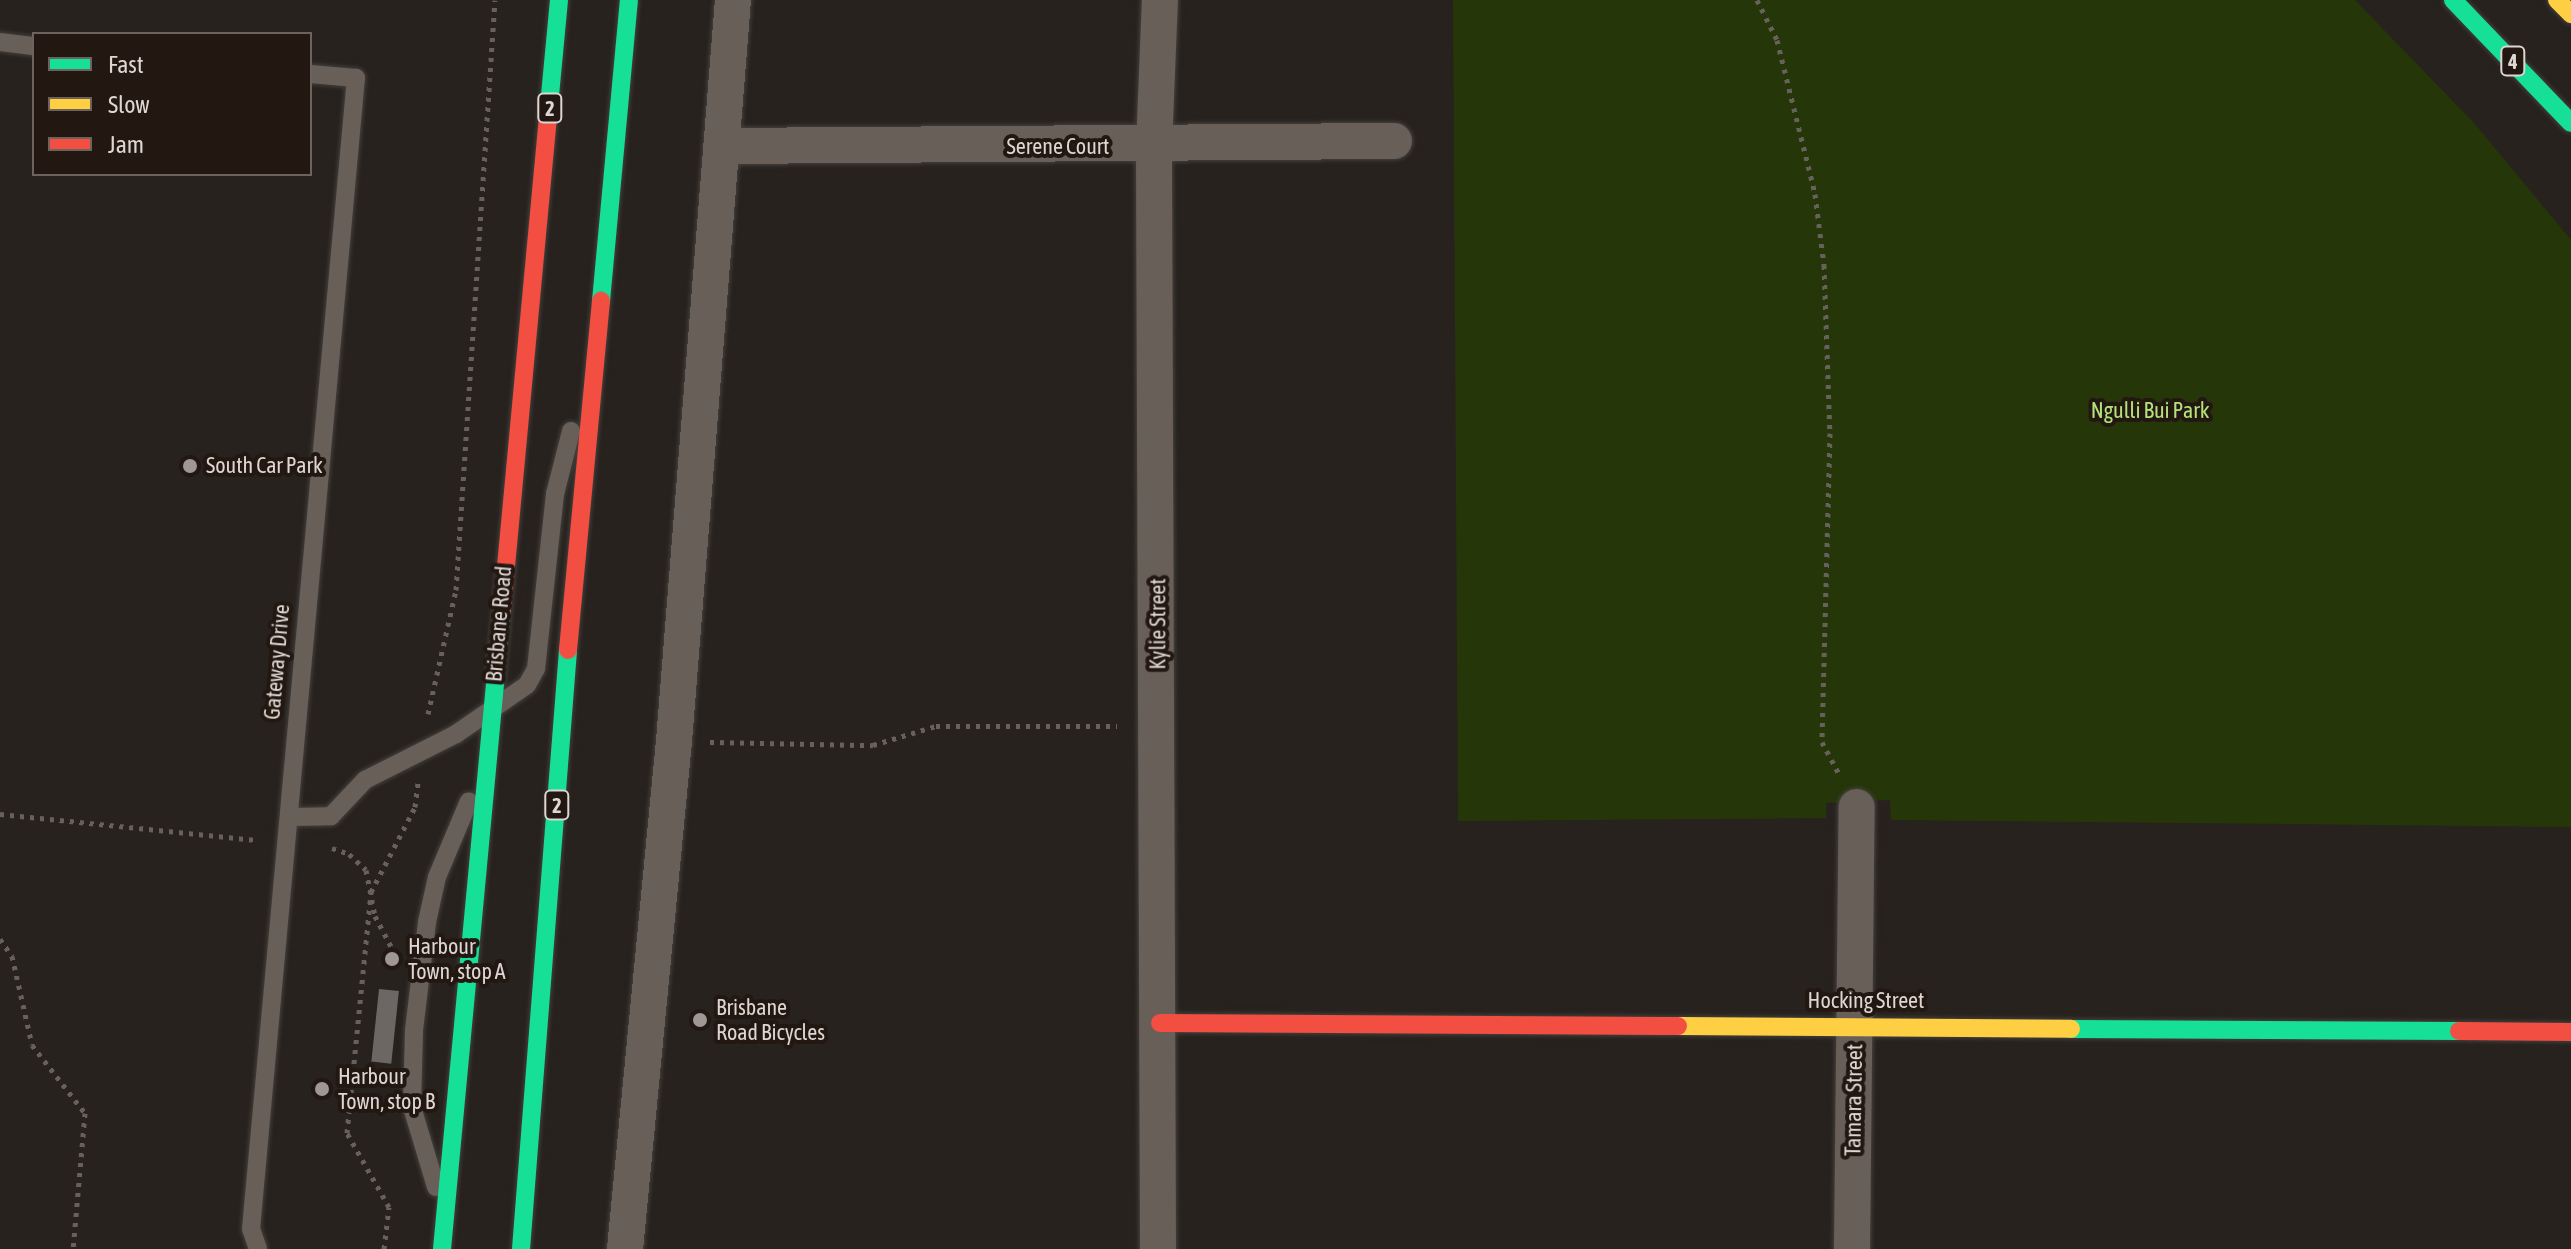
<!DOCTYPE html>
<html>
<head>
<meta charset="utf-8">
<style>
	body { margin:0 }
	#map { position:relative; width:2571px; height:1249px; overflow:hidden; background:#27221e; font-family:"Asap Condensed",sans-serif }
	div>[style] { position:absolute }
	.green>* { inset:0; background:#253609 }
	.building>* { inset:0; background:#6c6764; transform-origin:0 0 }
	.path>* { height:5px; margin-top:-2.5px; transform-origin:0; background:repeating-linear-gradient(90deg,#68615b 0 4px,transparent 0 10px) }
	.roads { filter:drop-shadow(0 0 2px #433f3c) drop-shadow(0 0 2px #433f3c) }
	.lane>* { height:18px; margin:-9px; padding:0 9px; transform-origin:9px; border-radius:9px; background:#685f58 }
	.street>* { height:36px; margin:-18px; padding:0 18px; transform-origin:18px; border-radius:18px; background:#685f58 }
	.fast>* { height:18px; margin:-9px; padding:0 9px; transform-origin:9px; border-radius:9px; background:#16e098 }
	.slow>* { height:18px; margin:-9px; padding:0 9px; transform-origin:9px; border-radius:9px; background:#ffcf43 }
	.jam>* { height:18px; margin:-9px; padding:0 9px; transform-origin:9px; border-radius:9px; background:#f24e42 }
	.dots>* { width:22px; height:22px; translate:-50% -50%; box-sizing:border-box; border:4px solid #221711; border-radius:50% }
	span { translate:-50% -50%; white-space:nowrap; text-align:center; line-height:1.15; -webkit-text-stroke:8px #221711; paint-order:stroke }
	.shield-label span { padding:2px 6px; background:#221711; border:2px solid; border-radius:6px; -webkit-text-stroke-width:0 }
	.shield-label { font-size:20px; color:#ded6d2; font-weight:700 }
	.street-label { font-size:22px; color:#ded6d2 }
	.park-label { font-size:22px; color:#b4e27a }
	.poi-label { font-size:22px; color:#ded6d2 }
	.left { translate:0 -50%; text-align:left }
	.legend { position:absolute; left:32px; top:32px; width:280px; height:144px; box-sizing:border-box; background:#221711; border:2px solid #6d635e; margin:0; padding:10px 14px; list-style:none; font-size:24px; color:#ded6d2 }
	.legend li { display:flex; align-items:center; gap:16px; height:40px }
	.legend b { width:40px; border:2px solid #6d635e }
</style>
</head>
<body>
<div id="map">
	<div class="green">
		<i style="clip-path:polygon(1453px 0,2355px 0,2473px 122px,2571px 240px,2571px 827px,1891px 820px,1890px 800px,1826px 803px,1826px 818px,1458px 821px)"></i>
	</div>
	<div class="building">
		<i style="left:379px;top:989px;width:20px;height:73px;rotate:6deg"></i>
	</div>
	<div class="path">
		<i style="left:1757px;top:0;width:45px;rotate:63.4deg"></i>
		<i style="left:1777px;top:40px;width:159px;rotate:76.1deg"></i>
		<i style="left:1815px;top:194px;width:72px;rotate:82.8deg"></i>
		<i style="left:1824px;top:265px;width:168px;rotate:88deg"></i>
		<i style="left:1830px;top:433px;width:309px;rotate:91.5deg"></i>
		<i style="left:1822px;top:742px;width:36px;rotate:62deg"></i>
		<i style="left:428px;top:714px;width:127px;rotate:-77.3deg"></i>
		<i style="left:456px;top:590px;width:591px;rotate:-86.22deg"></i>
		<i style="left:710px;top:742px;width:163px;rotate:1.1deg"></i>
		<i style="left:873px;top:745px;width:66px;rotate:-16.8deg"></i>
		<i style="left:936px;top:726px;width:181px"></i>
		<i style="left:0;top:814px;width:259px;rotate:5.8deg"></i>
		<i style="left:332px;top:848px;width:18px;rotate:19deg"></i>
		<i style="left:349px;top:854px;width:23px;rotate:43deg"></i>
		<i style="left:366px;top:870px;width:47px;rotate:78.9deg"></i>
		<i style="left:375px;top:916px;width:41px;rotate:62.2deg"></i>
		<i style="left:0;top:939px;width:21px;rotate:55deg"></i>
		<i style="left:12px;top:956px;width:91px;rotate:77.3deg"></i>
		<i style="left:32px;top:1045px;width:86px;rotate:52.1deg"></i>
		<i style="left:85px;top:1113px;width:137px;rotate:95deg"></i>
		<i style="left:384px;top:1249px;width:42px;rotate:-83.2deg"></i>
		<i style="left:389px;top:1207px;width:85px;rotate:-119.6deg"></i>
		<i style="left:347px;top:1133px;width:242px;rotate:-84.3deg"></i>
		<i style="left:371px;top:892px;width:96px;rotate:-62.6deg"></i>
		<i style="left:415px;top:807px;width:24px;rotate:-83deg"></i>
	</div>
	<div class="roads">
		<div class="lane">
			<i style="left:0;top:42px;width:34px;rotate:7deg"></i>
			<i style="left:292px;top:817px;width:39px;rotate:-1deg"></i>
			<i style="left:331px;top:816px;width:50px;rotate:-46.6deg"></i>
			<i style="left:365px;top:780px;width:102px;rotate:-26.8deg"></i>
			<i style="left:456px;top:734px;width:86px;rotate:-34.6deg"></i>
			<i style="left:527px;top:685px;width:18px;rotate:-61deg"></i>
			<i style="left:536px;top:669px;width:176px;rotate:-83.8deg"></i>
			<i style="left:555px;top:494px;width:65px;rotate:-75.7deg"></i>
			<i style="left:436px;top:1187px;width:84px;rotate:-106.7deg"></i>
			<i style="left:412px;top:1107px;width:77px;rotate:-88.5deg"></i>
			<i style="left:414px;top:1030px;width:109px;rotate:-83.1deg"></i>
			<i style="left:427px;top:922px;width:46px;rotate:-77.5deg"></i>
			<i style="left:437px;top:877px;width:82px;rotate:-67.2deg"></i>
			<i style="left:258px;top:1249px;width:21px;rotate:-109deg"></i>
			<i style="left:251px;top:1229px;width:1156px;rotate:-84.79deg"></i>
			<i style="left:356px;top:78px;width:46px;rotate:-175deg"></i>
		</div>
		<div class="street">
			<i style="left:722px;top:146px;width:672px;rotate:-0.43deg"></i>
			<i style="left:625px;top:1249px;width:510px;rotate:-84.49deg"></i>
			<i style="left:674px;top:741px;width:743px;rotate:-85.45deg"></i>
			<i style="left:1158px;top:1249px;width:1102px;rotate:-90.21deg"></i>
			<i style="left:1154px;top:147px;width:147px;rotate:-87.7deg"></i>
			<i style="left:1852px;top:1249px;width:442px;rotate:-89.4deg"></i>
		</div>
		<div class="fast">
			<i style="left:2453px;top:0;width:170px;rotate:46.2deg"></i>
			<i style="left:549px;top:106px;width:106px;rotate:-84.6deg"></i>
			<i style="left:601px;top:301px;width:302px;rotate:-84.7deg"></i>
			<i style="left:2071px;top:1029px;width:388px;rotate:0.3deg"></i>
			<i style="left:442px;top:1249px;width:643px;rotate:-84.64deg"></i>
			<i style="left:521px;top:1249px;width:601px;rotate:-85.51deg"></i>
		</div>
		<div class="slow">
			<i style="left:2557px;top:0;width:20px;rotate:45deg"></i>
			<i style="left:1678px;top:1026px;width:393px;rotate:0.4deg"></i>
		</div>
		<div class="jam">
			<i style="left:502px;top:609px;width:505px;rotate:-84.66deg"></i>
			<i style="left:568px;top:650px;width:351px;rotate:-84.6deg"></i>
			<i style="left:1160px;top:1023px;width:518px;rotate:0.33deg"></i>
			<i style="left:2459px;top:1031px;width:112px;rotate:0.5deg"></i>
		</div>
	</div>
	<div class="dots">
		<i style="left:190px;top:466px;background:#9e9793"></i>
		<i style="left:392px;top:959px;background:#9e9793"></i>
		<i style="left:700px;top:1020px;background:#9e9793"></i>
		<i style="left:322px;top:1089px;background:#9e9793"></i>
	</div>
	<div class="shield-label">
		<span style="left:2513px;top:61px">4</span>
		<span style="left:550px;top:108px">2</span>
		<span style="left:557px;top:805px">2</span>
	</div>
	<div class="street-label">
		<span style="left:1058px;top:147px">Serene Court</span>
		<span style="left:499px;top:624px;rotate:-85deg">Brisbane Road</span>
		<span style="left:1158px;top:624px;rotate:-90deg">Kylie Street</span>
		<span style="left:277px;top:662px;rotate:-85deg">Gateway Drive</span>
		<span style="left:1866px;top:1001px">Hocking Street</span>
		<span style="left:1854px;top:1100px;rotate:-89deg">Tamara Street</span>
	</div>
	<div class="park-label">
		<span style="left:2150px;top:411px">Ngulli Bui Park</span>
	</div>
	<div class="poi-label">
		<span class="left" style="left:206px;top:466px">South Car Park</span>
		<span class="left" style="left:408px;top:959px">Harbour<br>Town, stop A</span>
		<span class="left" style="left:716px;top:1020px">Brisbane<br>Road Bicycles</span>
		<span class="left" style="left:338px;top:1089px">Harbour<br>Town, stop B</span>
	</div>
	<ul class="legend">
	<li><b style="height:10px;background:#16e098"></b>Fast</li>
	<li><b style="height:10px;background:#ffcf43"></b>Slow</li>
	<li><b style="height:10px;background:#f24e42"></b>Jam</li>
	</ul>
</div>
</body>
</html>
